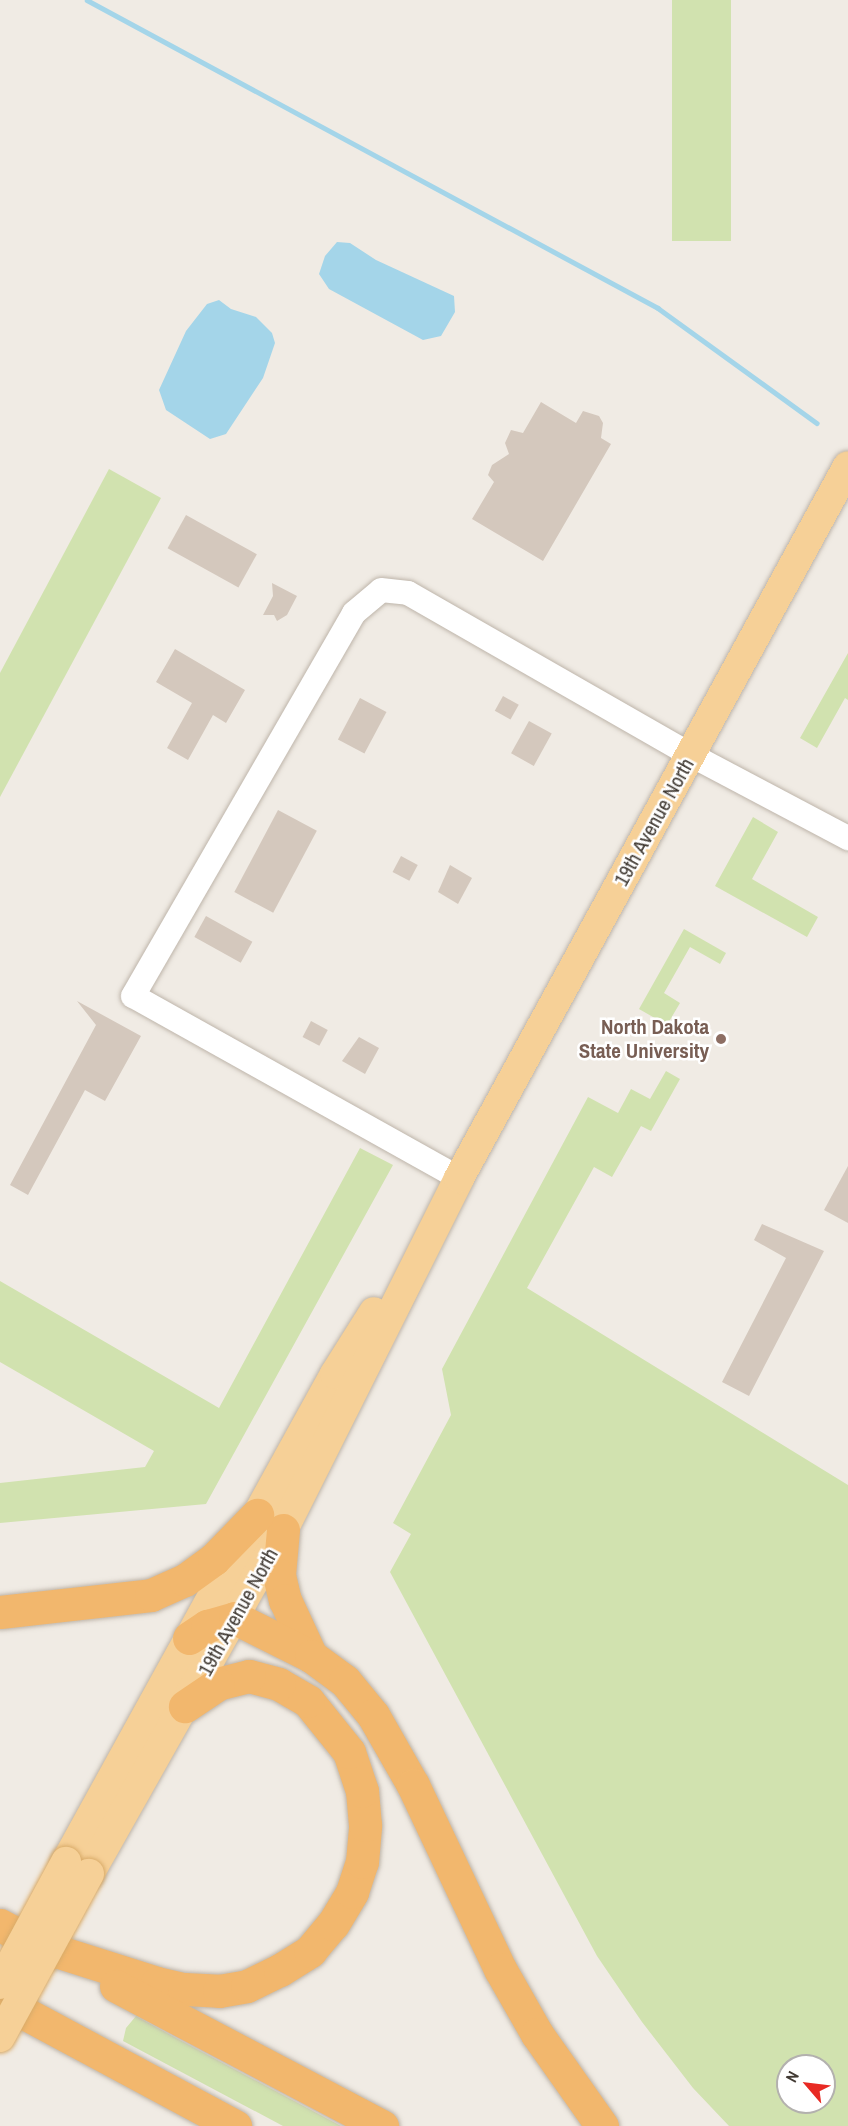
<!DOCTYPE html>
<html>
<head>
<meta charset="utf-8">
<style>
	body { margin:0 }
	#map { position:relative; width:848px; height:2126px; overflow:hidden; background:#f0ebe4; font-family:"Archivo Narrow",sans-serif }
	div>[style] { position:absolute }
	.green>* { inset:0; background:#d1e2af; transform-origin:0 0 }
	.water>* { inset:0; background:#a4d5e9 }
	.stream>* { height:4.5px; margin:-2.25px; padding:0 2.25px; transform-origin:2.25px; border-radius:2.25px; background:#a4d5e9 }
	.building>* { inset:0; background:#d4c8bd; transform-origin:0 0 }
	.roads { filter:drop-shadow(0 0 2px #beb5aa) drop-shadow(0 0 2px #beb5aa) }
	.minor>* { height:24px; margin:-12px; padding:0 12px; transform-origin:12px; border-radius:12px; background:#fff }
	.major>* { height:30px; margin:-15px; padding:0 15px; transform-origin:15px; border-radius:15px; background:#f6d097 }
	.highway>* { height:33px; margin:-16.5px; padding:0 16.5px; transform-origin:16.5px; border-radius:16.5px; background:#f2b76d }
	.bridges { filter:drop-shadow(0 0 2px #d9ab69) drop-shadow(0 0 2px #d9ab69) }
	.major-bridge>* { height:30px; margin:-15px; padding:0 15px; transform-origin:15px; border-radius:15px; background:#f6d097 }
	.dots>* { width:16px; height:16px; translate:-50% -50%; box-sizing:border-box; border:3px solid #fff; border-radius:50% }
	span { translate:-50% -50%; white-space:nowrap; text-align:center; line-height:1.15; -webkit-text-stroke:5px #fff; paint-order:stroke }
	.street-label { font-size:21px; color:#423b34 }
	.education-label { font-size:21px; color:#785e54; font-weight:700 }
	.right { translate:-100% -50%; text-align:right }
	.north { position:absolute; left:776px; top:2054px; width:60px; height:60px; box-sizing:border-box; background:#fff; border:2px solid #b3b1ae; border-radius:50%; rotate:298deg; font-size:16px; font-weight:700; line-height:24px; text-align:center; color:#423b34 }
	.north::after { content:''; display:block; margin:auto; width:21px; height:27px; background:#e82a23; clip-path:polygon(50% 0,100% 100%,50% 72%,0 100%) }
</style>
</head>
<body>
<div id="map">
	<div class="green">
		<i style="left:672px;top:0;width:59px;height:241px"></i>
		<i style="clip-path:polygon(109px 469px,161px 498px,0 797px,0 673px)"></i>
		<i style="clip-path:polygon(848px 653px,848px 700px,845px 698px,817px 748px,800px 738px)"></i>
		<i style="clip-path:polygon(753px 817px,778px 832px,752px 879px,818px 917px,807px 937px,715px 886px)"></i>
		<i style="clip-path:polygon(684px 929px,726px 953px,720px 964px,690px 947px,664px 993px,680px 1003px,667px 1025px,639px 1009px)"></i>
		<i style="clip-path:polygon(evenodd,666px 1071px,680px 1079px,651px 1131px,641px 1126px,612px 1177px,594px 1167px,527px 1288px,848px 1485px,848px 2126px,729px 2126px,693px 2088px,642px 2022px,597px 1956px,390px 1572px,411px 1534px,393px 1523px,451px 1415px,442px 1369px,588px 1097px,618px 1113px,631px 1089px,650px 1099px,666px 1071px,788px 2066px,824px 2066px,824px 2102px,788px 2102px,788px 2066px)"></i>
		<i style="clip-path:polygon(360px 1148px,393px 1165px,206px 1504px,0 1523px,0 1483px,145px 1467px,154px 1451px,0 1362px,0 1281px,219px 1408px)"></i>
		<i style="clip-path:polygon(136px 2016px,176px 2038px,341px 2126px,283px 2126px,123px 2041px,126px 2028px)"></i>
	</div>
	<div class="water">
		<i style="clip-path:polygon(337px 242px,350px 243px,376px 260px,454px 296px,455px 312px,441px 336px,423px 340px,329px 289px,319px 274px,325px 256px)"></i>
		<i style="clip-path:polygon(219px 300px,231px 309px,256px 317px,272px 333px,275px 343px,263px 378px,226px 434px,210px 439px,166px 410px,159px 390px,186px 331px,207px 304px)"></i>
	</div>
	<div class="stream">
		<i style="left:87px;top:0;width:649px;rotate:28.34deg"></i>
		<i style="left:658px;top:308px;width:196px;rotate:35.9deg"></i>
	</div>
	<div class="building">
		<i style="clip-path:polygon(541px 402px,576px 423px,583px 411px,599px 416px,603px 423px,601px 438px,611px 444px,543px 561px,472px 519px,494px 482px,488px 475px,492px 465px,509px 454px,505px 443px,511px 430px,523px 433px)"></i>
		<i style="left:186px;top:515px;width:81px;height:38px;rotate:29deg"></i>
		<i style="clip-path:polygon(272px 583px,297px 596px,287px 615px,277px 621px,274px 615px,263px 615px,273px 596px)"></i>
		<i style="clip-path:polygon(175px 649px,245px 690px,226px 723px,213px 715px,188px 760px,167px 748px,192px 703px,156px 682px)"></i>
		<i style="left:503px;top:696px;width:18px;height:17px;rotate:29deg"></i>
		<i style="left:360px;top:698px;width:30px;height:47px;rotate:28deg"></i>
		<i style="left:529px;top:721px;width:26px;height:37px;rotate:29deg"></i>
		<i style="left:278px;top:810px;width:44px;height:93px;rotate:28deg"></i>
		<i style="left:401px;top:856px;width:19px;height:18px;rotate:28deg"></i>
		<i style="clip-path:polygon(450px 865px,472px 878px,458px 904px,438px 892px)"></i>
		<i style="left:206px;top:916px;width:53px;height:24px;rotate:29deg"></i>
		<i style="clip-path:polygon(77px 1001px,141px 1036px,105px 1101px,85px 1090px,28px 1195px,10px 1185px,96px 1025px)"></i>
		<i style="left:311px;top:1021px;width:19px;height:18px;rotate:28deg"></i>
		<i style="clip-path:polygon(359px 1037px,379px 1048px,365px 1074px,342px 1061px)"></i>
		<i style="clip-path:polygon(848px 1166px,848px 1223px,824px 1210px)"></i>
		<i style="clip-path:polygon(762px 1224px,824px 1251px,749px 1396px,722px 1382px,786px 1258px,754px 1240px)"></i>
	</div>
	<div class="roads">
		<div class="minor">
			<i style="left:459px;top:1178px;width:373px;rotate:-150.8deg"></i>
			<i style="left:133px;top:996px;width:442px;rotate:-60deg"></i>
			<i style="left:354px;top:613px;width:35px;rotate:-40deg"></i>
			<i style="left:381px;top:590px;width:27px;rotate:6deg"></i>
			<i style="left:408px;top:593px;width:326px;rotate:29.8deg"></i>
			<i style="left:691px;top:755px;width:178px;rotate:27.9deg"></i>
		</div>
		<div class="major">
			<i style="left:66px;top:1862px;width:557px;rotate:-61.14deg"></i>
			<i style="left:335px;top:1374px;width:73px;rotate:-57.8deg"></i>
			<i style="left:89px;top:1874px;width:395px;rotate:-60.6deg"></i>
			<i style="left:283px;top:1530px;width:394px;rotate:-63.4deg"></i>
			<i style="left:459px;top:1178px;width:811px;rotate:-61.35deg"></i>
		</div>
		<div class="highway">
			<i style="left:283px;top:1530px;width:45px;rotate:95.1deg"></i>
			<i style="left:279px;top:1575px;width:26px;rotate:77deg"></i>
			<i style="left:285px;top:1600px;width:62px;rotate:65.1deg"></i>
			<i style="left:0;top:1612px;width:152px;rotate:-6.4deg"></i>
			<i style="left:151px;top:1595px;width:37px;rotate:-24deg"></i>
			<i style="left:185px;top:1580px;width:36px;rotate:-36deg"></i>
			<i style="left:214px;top:1559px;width:62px;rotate:-45.7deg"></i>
			<i style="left:189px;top:1638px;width:22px;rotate:-34deg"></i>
			<i style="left:207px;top:1626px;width:29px;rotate:-16deg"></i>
			<i style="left:235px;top:1618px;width:85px;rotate:26.6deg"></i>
			<i style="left:311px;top:1656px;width:42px;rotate:36.3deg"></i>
			<i style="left:345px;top:1681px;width:44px;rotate:50.5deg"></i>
			<i style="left:373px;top:1715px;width:81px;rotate:60.3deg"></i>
			<i style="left:413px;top:1785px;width:204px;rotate:64.7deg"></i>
			<i style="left:500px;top:1969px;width:75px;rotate:60.4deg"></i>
			<i style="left:537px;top:2034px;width:113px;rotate:54.8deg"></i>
			<i style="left:0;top:1925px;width:58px;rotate:27.9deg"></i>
			<i style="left:37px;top:1945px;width:126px;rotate:17.6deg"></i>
			<i style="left:157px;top:1983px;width:28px;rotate:13deg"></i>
			<i style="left:184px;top:1989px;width:35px;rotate:3deg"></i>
			<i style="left:219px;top:1991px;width:28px;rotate:-10deg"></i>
			<i style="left:247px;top:1986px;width:37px;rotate:-26deg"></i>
			<i style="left:280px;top:1970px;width:36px;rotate:-32deg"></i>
			<i style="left:310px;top:1951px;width:35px;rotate:-50deg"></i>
			<i style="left:333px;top:1924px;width:37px;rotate:-59deg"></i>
			<i style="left:352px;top:1892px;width:32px;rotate:-72deg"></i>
			<i style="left:362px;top:1862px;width:37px;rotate:-85deg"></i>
			<i style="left:365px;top:1825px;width:34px;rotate:-95deg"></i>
			<i style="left:362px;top:1791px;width:41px;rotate:-108.4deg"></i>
			<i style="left:349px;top:1752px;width:65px;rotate:-128.8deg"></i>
			<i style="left:308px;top:1701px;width:34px;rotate:-150deg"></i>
			<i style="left:279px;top:1684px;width:31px;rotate:-165deg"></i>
			<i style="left:249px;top:1676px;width:32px;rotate:166deg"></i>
			<i style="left:218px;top:1684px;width:40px;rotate:146deg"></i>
			<i style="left:116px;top:1986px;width:301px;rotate:27.8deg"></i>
			<i style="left:0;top:2000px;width:267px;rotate:28.2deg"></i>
		</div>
	</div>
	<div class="bridges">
		<div class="major-bridge">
			<i style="left:0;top:1984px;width:139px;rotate:-61.6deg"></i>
			<i style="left:0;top:2037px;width:186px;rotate:-61.4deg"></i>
		</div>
	</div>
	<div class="dots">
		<i style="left:721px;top:1039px;background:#8d6e63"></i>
	</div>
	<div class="street-label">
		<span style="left:654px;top:822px;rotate:-61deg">19th Avenue North</span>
		<span style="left:238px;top:1612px;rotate:-61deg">19th Avenue North</span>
	</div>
	<div class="education-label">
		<span class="right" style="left:709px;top:1039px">North Dakota<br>State University</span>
	</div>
	<div class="north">N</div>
</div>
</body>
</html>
